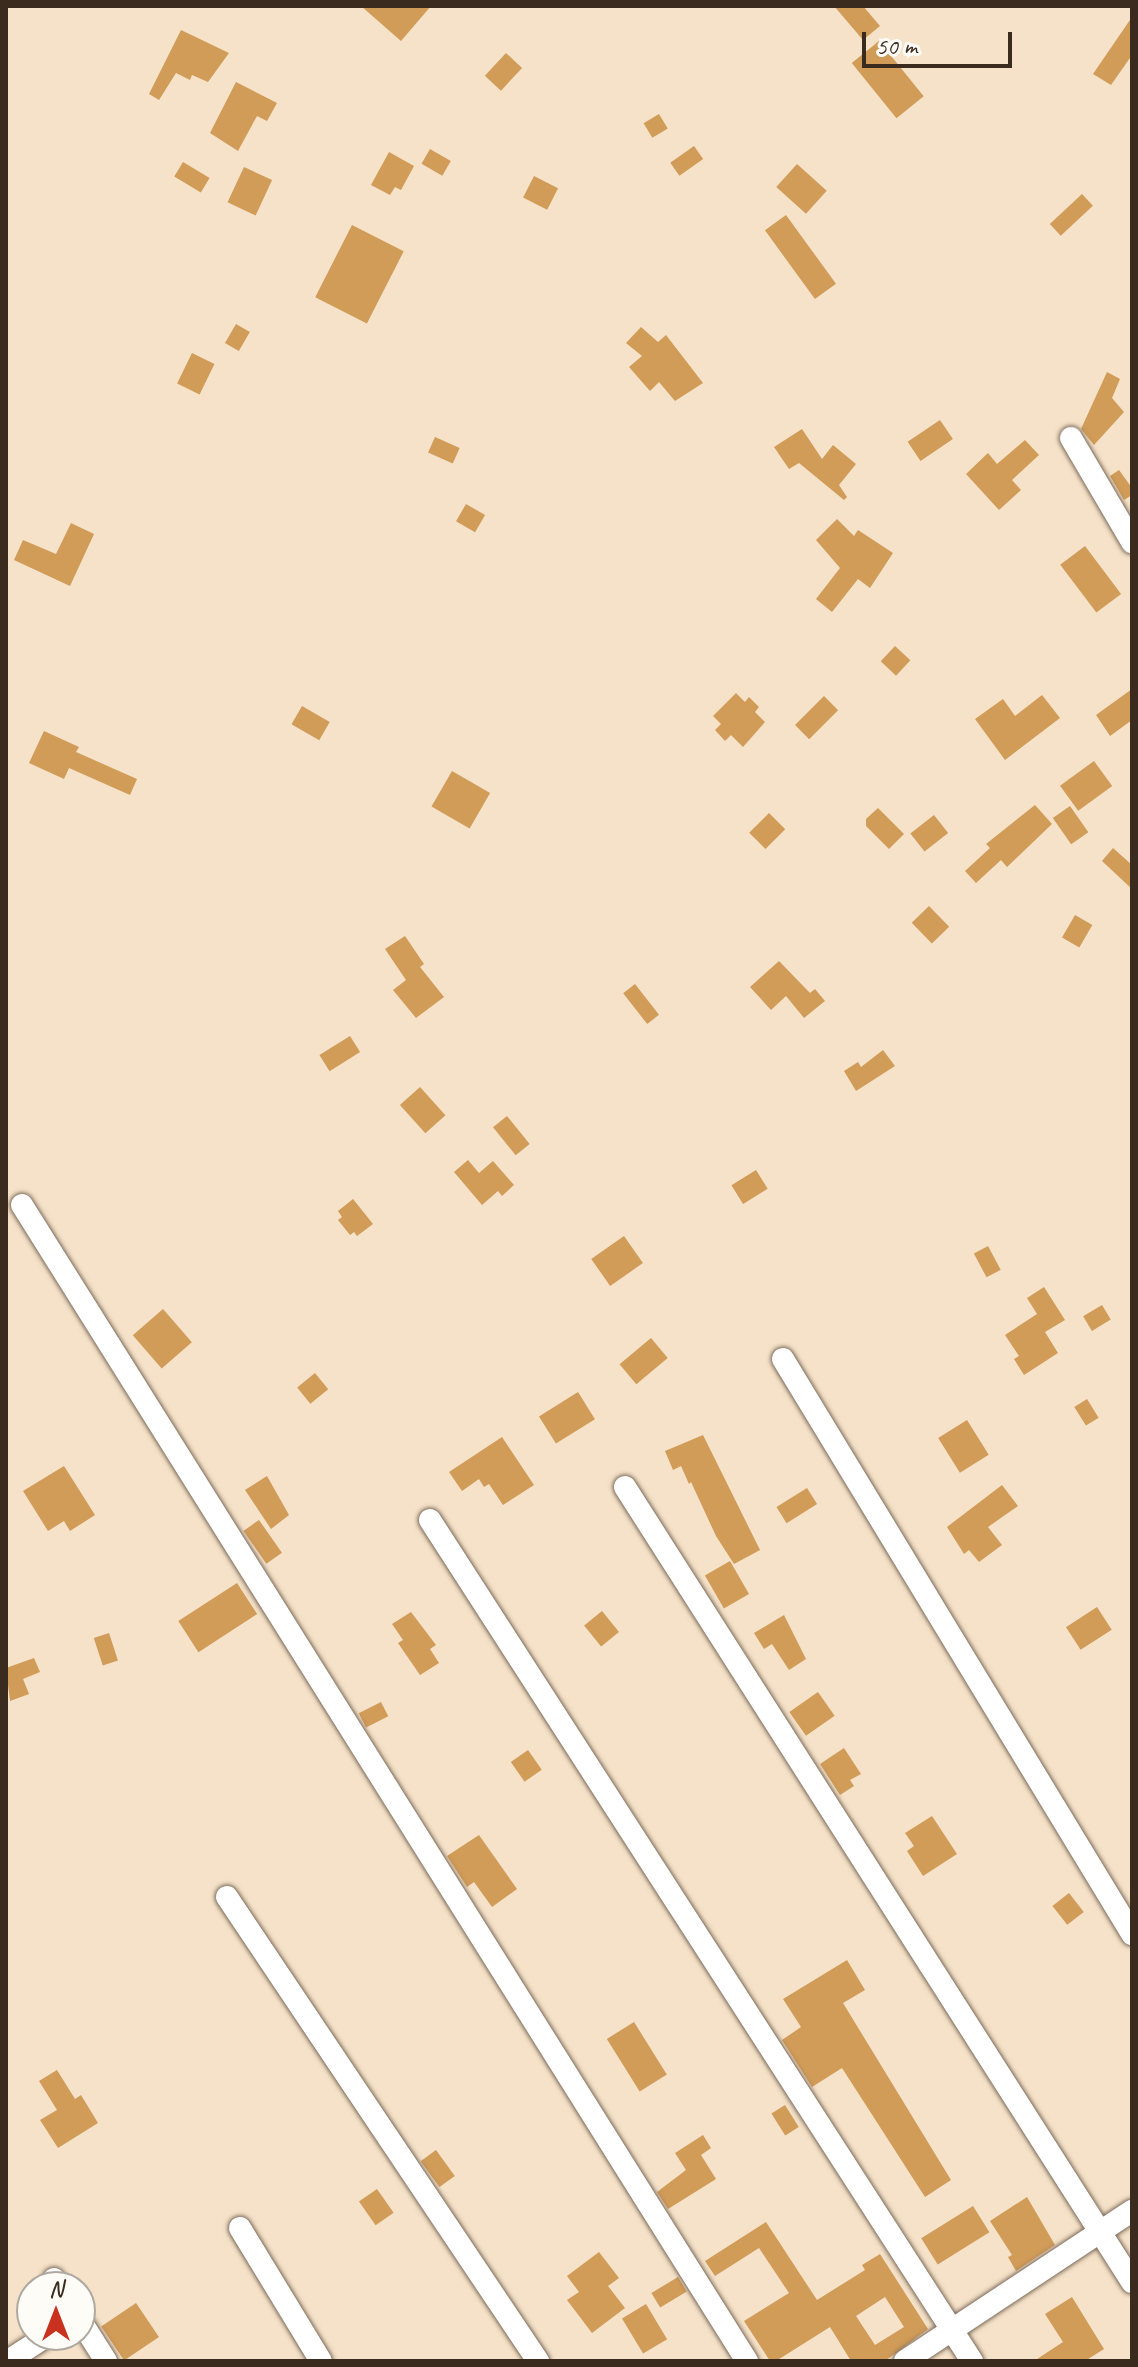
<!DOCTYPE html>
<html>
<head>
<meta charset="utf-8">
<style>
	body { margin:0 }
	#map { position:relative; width:1138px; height:2367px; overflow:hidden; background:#f5e2c8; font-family:Caveat,sans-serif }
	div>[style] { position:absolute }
	.building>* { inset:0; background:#d19b58; transform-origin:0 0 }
	.roads { filter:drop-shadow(0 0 2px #7c6a5a) drop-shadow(0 0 2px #7c6a5a) }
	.street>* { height:22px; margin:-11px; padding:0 11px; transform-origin:11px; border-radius:11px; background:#fff }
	span { translate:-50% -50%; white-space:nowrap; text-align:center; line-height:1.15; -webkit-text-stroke:6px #fdfcf7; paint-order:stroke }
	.frame { position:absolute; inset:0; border:8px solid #3b2a1e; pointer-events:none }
	.north { position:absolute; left:16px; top:2271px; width:80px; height:80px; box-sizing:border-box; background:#fdfcf7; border:2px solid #afa8a0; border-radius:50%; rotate:0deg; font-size:22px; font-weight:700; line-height:32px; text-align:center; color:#3b2a1e }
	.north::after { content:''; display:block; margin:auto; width:28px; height:36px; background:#c8321e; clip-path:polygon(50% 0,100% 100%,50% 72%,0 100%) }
	.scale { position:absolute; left:862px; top:32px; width:150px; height:36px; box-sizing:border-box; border:4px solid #3b2a1e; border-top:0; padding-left:10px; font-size:24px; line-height:28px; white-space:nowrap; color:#3b2a1e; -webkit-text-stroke:6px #fdfcf7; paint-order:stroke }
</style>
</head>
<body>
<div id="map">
	<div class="building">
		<i style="clip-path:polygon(361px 6px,431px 6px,401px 41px)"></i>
		<i style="clip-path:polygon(834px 6px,863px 6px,880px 26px,863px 40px)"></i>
		<i style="clip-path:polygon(1132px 17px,1132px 55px,1111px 85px,1093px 74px)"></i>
		<i style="clip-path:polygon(181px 30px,229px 53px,208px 82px,192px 75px,190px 80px,176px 73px,159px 100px,149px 94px)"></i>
		<i style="left:879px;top:41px;width:71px;height:35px;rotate:51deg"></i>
		<i style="left:506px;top:53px;width:22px;height:31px;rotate:43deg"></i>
		<i style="clip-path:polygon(236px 82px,277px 103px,267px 121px,257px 116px,238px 151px,210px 133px)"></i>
		<i style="left:659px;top:114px;width:17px;height:18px;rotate:59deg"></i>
		<i style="left:694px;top:146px;width:16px;height:29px;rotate:55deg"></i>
		<i style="left:430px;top:149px;width:24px;height:17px;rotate:30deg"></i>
		<i style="clip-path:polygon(389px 152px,414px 166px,401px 190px,395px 187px,390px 195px,371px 185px)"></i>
		<i style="left:183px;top:162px;width:31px;height:17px;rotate:31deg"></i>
		<i style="left:797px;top:164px;width:40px;height:31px;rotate:42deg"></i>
		<i style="left:244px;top:167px;width:31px;height:39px;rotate:25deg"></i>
		<i style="left:534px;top:176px;width:27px;height:24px;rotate:27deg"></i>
		<i style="left:1082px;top:194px;width:16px;height:44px;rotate:47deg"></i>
		<i style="left:786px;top:215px;width:85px;height:26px;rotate:54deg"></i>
		<i style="left:352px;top:225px;width:58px;height:81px;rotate:27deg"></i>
		<i style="left:236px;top:324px;width:16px;height:22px;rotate:30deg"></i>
		<i style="clip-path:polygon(641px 327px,658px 342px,666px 335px,703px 383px,675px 401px,659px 382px,650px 391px,629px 367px,642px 356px,626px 343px)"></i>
		<i style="left:192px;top:353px;width:25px;height:34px;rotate:26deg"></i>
		<i style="clip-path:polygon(1107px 372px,1120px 379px,1112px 398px,1124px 412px,1094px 445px,1081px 429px)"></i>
		<i style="left:940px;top:420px;width:23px;height:39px;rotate:56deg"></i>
		<i style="clip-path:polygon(802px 429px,822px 459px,833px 445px,856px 464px,839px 485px,847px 497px,844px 500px,799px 463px,789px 469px,774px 447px)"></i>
		<i style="left:435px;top:437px;width:27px;height:17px;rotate:24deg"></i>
		<i style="clip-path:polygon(1025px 440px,1039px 455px,1012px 480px,1021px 490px,999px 510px,966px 474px,988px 453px,997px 464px)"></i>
		<i style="clip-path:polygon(1119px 470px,1132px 488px,1132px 495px,1124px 500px,1110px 476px)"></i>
		<i style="left:466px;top:504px;width:22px;height:20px;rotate:30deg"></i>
		<i style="clip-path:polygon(837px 519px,854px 536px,858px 530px,893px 553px,870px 588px,858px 579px,832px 612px,816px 599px,840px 568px,816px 540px)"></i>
		<i style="clip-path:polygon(71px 523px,94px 534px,70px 586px,14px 560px,23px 540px,56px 554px)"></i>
		<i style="left:1085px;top:546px;width:60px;height:31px;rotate:53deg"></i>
		<i style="left:895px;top:646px;width:21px;height:21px;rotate:43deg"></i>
		<i style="clip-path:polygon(1132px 689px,1132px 720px,1110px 736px,1096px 715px)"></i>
		<i style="clip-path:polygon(736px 693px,745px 702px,749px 697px,759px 707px,755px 712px,765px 722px,743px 747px,731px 735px,725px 741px,715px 730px,721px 724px,713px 716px)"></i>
		<i style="clip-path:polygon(1042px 695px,1060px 718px,1005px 760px,975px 719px,1003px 699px,1015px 716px)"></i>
		<i style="left:824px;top:696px;width:20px;height:41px;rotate:45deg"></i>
		<i style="left:302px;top:706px;width:32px;height:21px;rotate:30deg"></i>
		<i style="clip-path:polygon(44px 731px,79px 747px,76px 752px,137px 779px,130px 795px,69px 768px,64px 779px,29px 763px)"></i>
		<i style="left:1094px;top:761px;width:31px;height:42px;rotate:54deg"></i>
		<i style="left:452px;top:771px;width:44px;height:41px;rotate:30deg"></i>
		<i style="clip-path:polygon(1035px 805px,1052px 824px,1007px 867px,1001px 860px,976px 883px,965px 871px,990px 848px,986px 844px)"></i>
		<i style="left:1070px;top:806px;width:32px;height:21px;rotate:55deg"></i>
		<i style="clip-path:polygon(878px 808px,904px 834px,889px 849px,866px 826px,866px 819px)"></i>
		<i style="left:769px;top:813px;width:23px;height:28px;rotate:45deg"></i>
		<i style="left:934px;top:815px;width:23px;height:30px;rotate:52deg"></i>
		<i style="clip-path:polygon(1113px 848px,1132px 865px,1132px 889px,1102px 861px)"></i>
		<i style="left:929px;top:906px;width:29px;height:24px;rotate:46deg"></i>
		<i style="left:1075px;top:915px;width:20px;height:26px;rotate:30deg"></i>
		<i style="clip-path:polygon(405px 936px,424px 964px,420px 967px,444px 997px,416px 1018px,393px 990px,406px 980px,385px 949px)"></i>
		<i style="clip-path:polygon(779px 961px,810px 993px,815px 989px,825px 1001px,804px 1018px,786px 996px,771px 1010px,750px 987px)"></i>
		<i style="left:635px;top:984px;width:39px;height:15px;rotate:52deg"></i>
		<i style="left:350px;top:1036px;width:19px;height:36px;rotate:58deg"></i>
		<i style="clip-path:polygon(883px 1050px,895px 1066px,856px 1091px,844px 1071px,858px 1062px,861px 1067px)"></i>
		<i style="left:420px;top:1087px;width:38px;height:27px;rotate:48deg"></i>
		<i style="left:507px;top:1116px;width:36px;height:18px;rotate:51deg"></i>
		<i style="clip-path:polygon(468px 1160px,479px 1173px,493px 1161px,514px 1185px,502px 1196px,498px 1191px,482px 1205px,454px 1172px)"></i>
		<i style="left:756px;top:1170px;width:22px;height:29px;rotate:58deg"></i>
		<i style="clip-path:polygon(353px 1199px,373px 1224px,357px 1236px,354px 1232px,350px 1235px,338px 1220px,342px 1217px,338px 1211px)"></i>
		<i style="left:624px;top:1236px;width:33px;height:40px;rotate:55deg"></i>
		<i style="left:988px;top:1246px;width:27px;height:16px;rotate:62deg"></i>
		<i style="clip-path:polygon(1044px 1287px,1065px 1320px,1045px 1332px,1058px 1353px,1024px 1375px,1014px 1359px,1019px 1356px,1005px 1335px,1037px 1314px,1027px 1298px)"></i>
		<i style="left:1102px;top:1305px;width:17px;height:22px;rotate:59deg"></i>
		<i style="left:163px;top:1309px;width:44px;height:40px;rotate:49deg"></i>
		<i style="left:651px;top:1338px;width:26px;height:41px;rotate:50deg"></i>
		<i style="left:315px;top:1373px;width:21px;height:23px;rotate:51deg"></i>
		<i style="left:578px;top:1392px;width:32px;height:46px;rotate:58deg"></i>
		<i style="left:1087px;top:1399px;width:22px;height:15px;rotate:58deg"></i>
		<i style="left:967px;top:1420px;width:41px;height:34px;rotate:58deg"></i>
		<i style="clip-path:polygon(703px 1435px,760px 1550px,734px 1564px,716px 1536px,691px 1482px,689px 1484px,681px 1466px,673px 1470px,665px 1451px)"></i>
		<i style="clip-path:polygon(502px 1437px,534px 1485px,503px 1505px,489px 1484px,484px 1487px,479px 1479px,462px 1491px,449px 1472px)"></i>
		<i style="clip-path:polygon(64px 1466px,95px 1515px,70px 1531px,64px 1521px,48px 1531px,23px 1491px)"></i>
		<i style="clip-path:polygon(267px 1476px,289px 1515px,271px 1529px,245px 1490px)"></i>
		<i style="clip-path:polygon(1002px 1485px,1018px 1506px,988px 1527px,1002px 1545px,979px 1562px,969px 1550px,964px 1554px,947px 1527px)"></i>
		<i style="left:807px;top:1488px;width:19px;height:36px;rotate:58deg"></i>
		<i style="left:259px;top:1520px;width:40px;height:19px;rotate:55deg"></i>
		<i style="left:730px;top:1561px;width:38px;height:29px;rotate:60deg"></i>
		<i style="left:237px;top:1583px;width:37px;height:70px;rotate:57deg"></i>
		<i style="left:1097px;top:1607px;width:27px;height:37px;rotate:57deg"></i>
		<i style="left:602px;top:1611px;width:27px;height:23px;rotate:51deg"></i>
		<i style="clip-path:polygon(411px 1612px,436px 1645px,430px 1649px,439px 1663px,420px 1675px,398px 1643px,403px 1640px,392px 1624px)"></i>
		<i style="clip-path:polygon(784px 1615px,806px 1659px,789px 1670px,772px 1644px,764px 1649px,754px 1633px)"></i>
		<i style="left:109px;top:1633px;width:29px;height:16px;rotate:72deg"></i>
		<i style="clip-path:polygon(34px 1658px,40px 1672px,23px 1679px,29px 1694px,10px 1701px,6px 1668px)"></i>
		<i style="left:818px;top:1692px;width:29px;height:35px;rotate:55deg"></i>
		<i style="left:381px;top:1702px;width:16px;height:25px;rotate:63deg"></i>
		<i style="clip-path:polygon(844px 1748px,861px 1774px,850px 1780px,854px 1786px,840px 1795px,820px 1764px)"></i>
		<i style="left:528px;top:1750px;width:24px;height:21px;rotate:55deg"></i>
		<i style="clip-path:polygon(932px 1816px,957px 1854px,923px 1876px,907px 1851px,914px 1846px,905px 1833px)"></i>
		<i style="clip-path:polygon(479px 1835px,517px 1889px,492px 1907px,474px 1882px,467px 1887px,447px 1856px)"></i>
		<i style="left:1069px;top:1893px;width:24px;height:21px;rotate:52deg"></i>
		<i style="clip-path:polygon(847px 1960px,865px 1990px,843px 2003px,951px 2180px,925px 2197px,842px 2068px,812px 2087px,782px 2040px,801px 2027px,783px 1999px)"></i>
		<i style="left:634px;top:2022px;width:62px;height:32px;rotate:58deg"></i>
		<i style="clip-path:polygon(57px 2070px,75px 2099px,81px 2095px,98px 2123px,58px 2148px,40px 2120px,57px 2110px,39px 2081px)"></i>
		<i style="left:785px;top:2105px;width:26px;height:16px;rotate:58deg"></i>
		<i style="clip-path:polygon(703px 2135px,711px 2148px,701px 2155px,716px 2179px,668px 2209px,657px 2192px,686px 2170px,675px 2153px)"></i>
		<i style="left:436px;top:2150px;width:32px;height:19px;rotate:54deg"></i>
		<i style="left:377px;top:2189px;width:29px;height:22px;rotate:55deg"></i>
		<i style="clip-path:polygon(1027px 2197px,1055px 2245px,1016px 2271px,1008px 2257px,1012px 2255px,990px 2221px)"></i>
		<i style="left:973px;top:2206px;width:31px;height:61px;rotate:58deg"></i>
		<i style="clip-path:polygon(evenodd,766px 2222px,817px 2300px,865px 2270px,862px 2265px,880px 2254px,928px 2329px,885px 2361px,851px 2361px,830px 2327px,776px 2361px,770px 2361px,744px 2321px,789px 2293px,759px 2248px,715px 2276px,705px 2261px,766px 2222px,885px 2297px,904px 2327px,875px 2345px,856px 2316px,885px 2297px)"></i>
		<i style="clip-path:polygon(599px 2252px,619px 2278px,608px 2286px,625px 2308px,592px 2333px,567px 2300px,579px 2292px,567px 2276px)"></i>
		<i style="left:678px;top:2277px;width:17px;height:31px;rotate:59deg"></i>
		<i style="clip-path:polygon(1072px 2297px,1104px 2349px,1085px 2361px,1034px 2361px,1063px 2342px,1045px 2314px)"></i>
		<i style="left:136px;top:2303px;width:41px;height:42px;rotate:56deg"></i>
		<i style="left:646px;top:2304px;width:41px;height:28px;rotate:59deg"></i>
	</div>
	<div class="roads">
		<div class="street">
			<i style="left:1071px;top:438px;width:121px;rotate:59.6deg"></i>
			<i style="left:22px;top:1205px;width:1365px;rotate:57.91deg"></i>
			<i style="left:783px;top:1359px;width:673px;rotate:58.74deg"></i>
			<i style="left:625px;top:1487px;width:943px;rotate:57.47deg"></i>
			<i style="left:430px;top:1520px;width:1001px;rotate:57.2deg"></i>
			<i style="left:227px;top:1897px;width:559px;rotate:56.17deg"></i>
			<i style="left:240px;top:2228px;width:156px;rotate:58.7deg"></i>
			<i style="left:54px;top:2279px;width:9px;rotate:58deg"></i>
			<i style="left:80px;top:2320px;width:49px;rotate:57.6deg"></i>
			<i style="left:8px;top:2361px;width:48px;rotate:-33deg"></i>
			<i style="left:905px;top:2361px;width:272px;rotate:-33.5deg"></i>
		</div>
	</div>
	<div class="frame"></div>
	<div class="north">N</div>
	<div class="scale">50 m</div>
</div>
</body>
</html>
